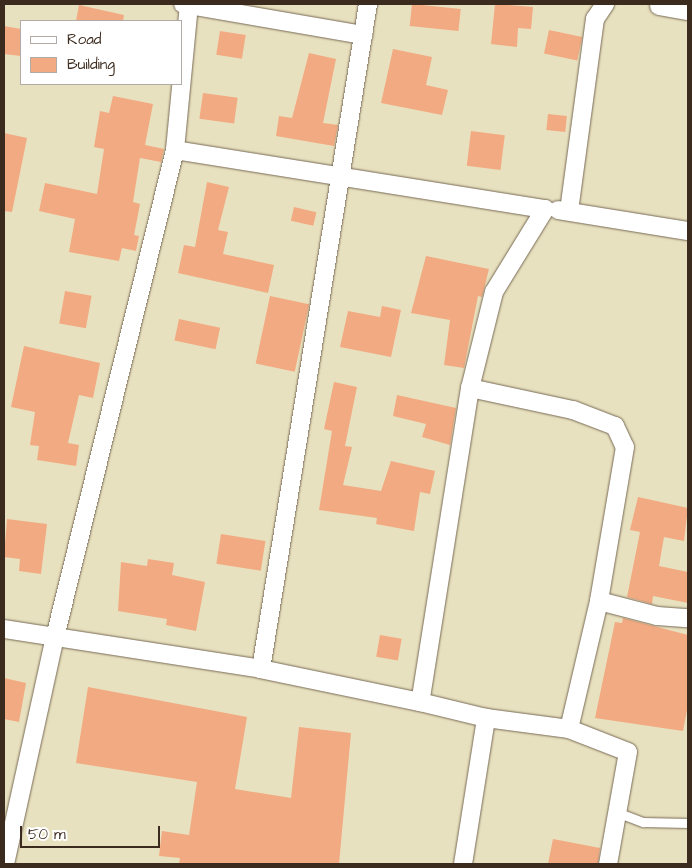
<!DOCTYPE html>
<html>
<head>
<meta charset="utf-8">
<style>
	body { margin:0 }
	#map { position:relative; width:692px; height:868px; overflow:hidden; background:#e8e1bf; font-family:"Architects Daughter",sans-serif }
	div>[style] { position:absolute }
	.building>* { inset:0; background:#f2aa82; transform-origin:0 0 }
	.roads { filter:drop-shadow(0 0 1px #786a56) drop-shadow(0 0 1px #786a56) }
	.service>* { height:9px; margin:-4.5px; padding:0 4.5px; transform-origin:4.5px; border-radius:4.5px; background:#fff }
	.minor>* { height:18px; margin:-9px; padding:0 9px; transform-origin:9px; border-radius:9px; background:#fff }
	span { translate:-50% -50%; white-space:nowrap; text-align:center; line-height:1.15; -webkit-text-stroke:4px #fff; paint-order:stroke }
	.frame { position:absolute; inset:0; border:5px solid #3b2a1e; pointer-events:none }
	.legend { position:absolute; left:20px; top:20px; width:162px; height:65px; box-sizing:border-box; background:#fff; border:1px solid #b1aaa5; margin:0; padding:6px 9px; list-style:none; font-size:15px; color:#3b2a1e }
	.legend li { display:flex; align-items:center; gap:10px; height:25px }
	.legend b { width:25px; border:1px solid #b1aaa5 }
	.scale { position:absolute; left:20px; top:826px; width:140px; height:22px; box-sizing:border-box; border:2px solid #3b2a1e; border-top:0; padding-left:6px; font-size:15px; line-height:18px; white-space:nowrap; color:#3b2a1e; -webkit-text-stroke:4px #fff; paint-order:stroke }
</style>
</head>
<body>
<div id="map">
	<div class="building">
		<i style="left:412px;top:4px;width:49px;height:22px;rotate:6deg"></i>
		<i style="clip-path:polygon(495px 4px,533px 7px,531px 29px,518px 28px,517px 47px,491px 44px)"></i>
		<i style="clip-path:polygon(79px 5px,124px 15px,123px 21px,76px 21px)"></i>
		<i style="clip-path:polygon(4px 26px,21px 29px,21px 56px,4px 54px)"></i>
		<i style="left:549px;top:30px;width:34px;height:24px;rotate:12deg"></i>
		<i style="left:220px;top:31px;width:26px;height:24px;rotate:9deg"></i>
		<i style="clip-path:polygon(393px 49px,432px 57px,426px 85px,448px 90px,442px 115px,381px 103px)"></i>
		<i style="clip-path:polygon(309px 53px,336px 59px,323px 123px,338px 125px,334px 146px,276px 136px,279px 116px,292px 118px)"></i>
		<i style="left:203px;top:93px;width:35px;height:26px;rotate:8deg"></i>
		<i style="clip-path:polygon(113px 96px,153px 104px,145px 145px,164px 149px,161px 162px,140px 158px,133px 202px,140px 204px,134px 235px,139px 236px,136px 251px,122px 248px,119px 261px,69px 252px,75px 219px,39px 211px,45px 183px,97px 194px,104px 149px,94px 147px,100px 111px,109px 113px)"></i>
		<i style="left:548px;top:114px;width:19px;height:16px;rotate:6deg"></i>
		<i style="left:471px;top:131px;width:34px;height:35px;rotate:7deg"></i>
		<i style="clip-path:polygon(4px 133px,27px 138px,12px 212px,4px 211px)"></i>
		<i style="clip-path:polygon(207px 182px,229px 187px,218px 230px,228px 232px,223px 254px,274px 265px,268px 293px,178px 273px,184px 245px,195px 247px)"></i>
		<i style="left:294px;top:207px;width:23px;height:14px;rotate:13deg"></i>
		<i style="clip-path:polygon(426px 256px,489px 269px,482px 297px,478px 296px,464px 368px,444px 365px,450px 320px,411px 313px)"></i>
		<i style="left:65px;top:291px;width:27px;height:33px;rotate:10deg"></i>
		<i style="left:270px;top:296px;width:40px;height:69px;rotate:12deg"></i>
		<i style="clip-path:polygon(382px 306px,401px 310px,391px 357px,340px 347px,348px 311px,380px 317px)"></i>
		<i style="left:179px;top:319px;width:42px;height:22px;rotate:12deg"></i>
		<i style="clip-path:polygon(24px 346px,100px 363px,93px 398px,79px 395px,68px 443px,79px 445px,76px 466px,37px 460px,39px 446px,30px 445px,35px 412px,11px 407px)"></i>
		<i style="clip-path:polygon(334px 382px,357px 387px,345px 446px,352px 447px,343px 485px,381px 491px,391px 461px,435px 471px,430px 494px,420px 492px,414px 531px,376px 524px,377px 518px,319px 510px,332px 431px,324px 429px)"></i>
		<i style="clip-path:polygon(397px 395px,456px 408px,450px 445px,422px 437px,426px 424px,393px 416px)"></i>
		<i style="clip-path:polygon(638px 497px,688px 508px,684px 541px,664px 537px,659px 566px,688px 572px,688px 603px,653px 596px,652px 604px,627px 597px,640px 532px,630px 530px)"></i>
		<i style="clip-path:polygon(7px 519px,47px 524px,41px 574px,19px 571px,20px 559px,4px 557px)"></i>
		<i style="left:221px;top:534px;width:45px;height:30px;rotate:9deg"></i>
		<i style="clip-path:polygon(148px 559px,174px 563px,172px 575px,205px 582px,196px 631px,166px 625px,167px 619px,118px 611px,121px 562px,147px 566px)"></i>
		<i style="clip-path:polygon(623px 618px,688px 635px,688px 705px,683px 731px,595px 718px,615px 622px,622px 623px)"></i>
		<i style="left:380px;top:635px;width:22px;height:22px;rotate:10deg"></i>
		<i style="clip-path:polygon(4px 678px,26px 683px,19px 722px,4px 719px)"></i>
		<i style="clip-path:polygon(88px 687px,247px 717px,235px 789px,291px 798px,299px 727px,351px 733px,339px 864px,179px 864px,180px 858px,159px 856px,162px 831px,189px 835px,197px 782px,76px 763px)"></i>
		<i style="clip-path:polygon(553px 839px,600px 848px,598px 864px,548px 864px)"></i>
	</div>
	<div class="roads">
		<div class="service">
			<i style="left:619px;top:813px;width:26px;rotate:21deg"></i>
			<i style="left:643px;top:822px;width:45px;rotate:1.3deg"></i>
		</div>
		<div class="minor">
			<i style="left:183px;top:4px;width:183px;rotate:9.8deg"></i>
			<i style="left:659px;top:6px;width:29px;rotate:10deg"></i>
			<i style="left:175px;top:150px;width:146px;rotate:-84.5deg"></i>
			<i style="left:558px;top:210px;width:132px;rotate:9.2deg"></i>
			<i style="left:569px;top:211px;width:194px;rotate:-82.3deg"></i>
			<i style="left:595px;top:19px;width:18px;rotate:-56deg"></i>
			<i style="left:470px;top:388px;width:105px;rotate:12.1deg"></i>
			<i style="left:573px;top:410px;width:45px;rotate:20.9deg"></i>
			<i style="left:615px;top:426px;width:23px;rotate:65deg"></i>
			<i style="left:625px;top:447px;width:156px;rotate:99.6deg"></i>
			<i style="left:599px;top:601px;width:60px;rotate:14.5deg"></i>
			<i style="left:657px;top:616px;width:31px;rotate:4deg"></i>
			<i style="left:4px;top:629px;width:260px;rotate:8.8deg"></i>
			<i style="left:261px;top:669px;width:674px;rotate:-80.86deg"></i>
			<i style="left:420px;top:702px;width:68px;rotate:13.6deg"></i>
			<i style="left:486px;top:718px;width:84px;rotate:7.5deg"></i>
			<i style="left:569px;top:729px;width:63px;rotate:21.3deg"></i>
			<i style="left:628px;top:752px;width:114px;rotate:100.1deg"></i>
			<i style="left:569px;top:729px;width:131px;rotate:-76.8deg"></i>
			<i style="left:5px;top:864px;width:232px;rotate:-77.6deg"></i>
			<i style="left:55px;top:637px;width:502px;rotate:-76.16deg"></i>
			<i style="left:175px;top:150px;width:375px;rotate:9.1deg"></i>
			<i style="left:545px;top:209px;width:97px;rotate:121.6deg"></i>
			<i style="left:494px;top:292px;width:99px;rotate:104deg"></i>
			<i style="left:470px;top:388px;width:318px;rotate:99deg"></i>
			<i style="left:420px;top:702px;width:162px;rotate:-168.3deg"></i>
			<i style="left:463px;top:864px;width:148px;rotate:-81deg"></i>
		</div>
	</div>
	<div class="frame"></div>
	<ul class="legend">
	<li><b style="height:6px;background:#fff"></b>Road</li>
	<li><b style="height:14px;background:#f2aa82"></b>Building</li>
	</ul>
	<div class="scale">50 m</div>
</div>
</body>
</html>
